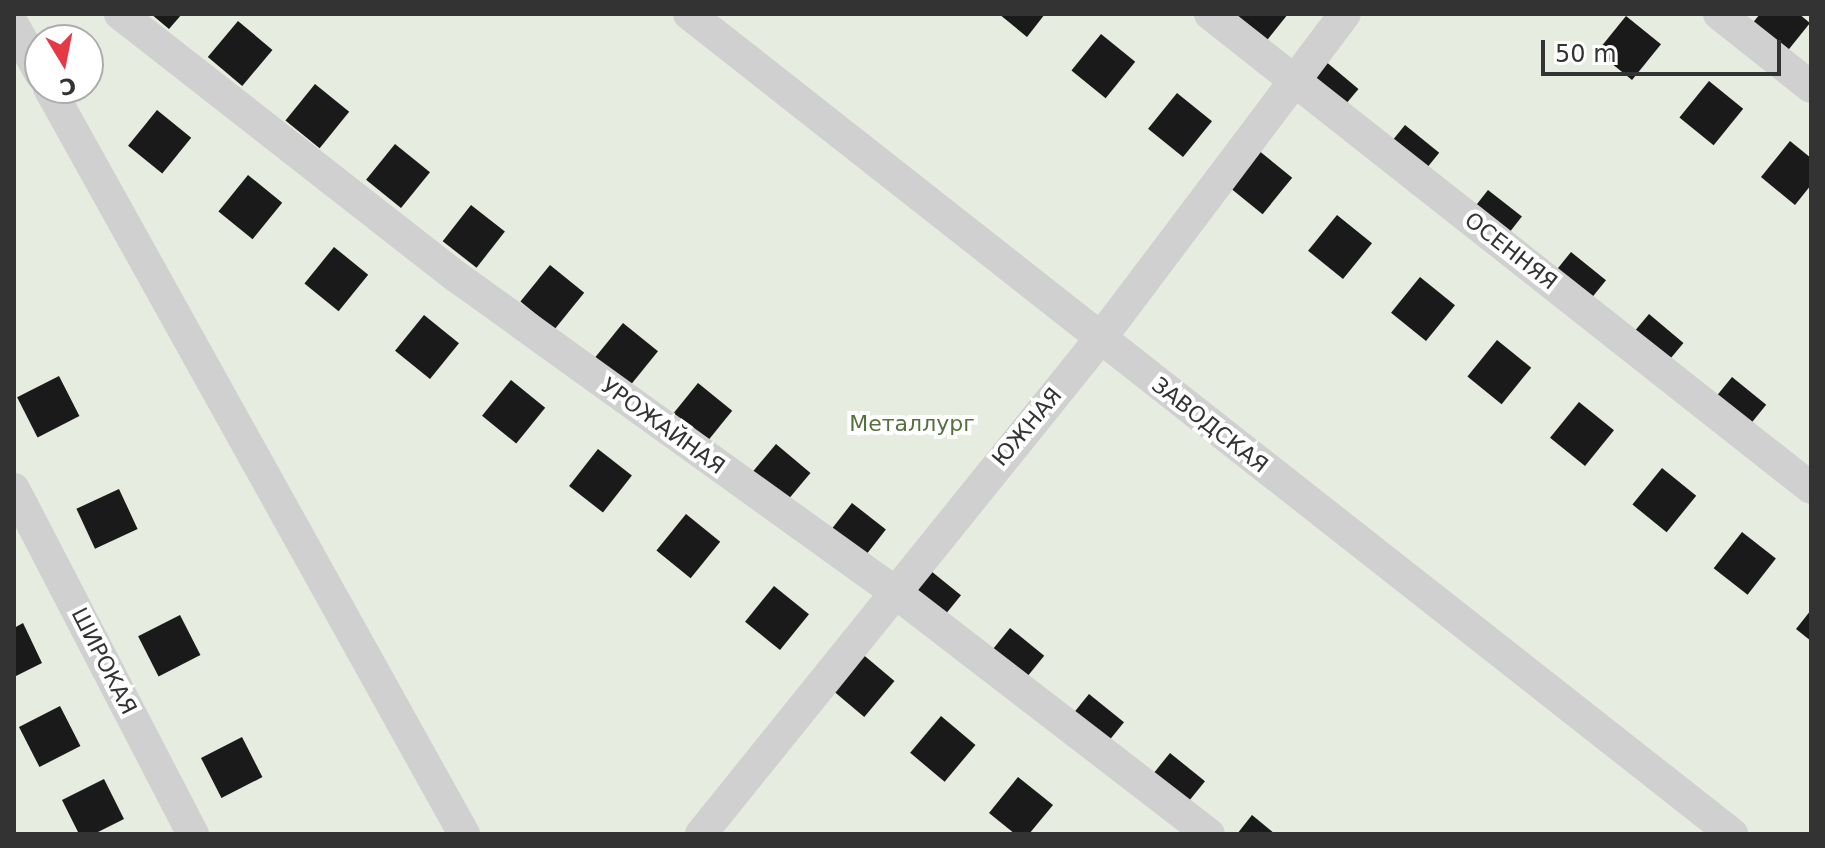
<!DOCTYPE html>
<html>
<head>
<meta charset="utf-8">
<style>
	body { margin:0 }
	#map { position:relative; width:1825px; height:848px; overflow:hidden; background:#fff; font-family:"DejaVu Sans",sans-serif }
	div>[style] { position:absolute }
	.green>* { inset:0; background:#e6ecdf }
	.building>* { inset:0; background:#1a1a1a; transform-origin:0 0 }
	.street>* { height:32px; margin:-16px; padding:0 16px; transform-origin:16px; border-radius:16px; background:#d0d0d0 }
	span { translate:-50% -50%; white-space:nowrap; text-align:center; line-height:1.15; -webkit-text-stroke:8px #fff; paint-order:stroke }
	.street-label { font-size:22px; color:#333 }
	.park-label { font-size:22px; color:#56703f }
	.frame { position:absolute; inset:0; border:16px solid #333; pointer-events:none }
	.north { position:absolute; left:24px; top:24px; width:80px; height:80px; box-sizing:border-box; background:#fff; border:2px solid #adadad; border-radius:50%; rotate:170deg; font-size:22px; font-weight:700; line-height:32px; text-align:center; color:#333 }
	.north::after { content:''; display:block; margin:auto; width:28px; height:36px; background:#e63946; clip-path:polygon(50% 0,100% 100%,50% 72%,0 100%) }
	.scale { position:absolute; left:1541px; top:40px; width:240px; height:36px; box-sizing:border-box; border:4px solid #333; border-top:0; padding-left:10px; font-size:24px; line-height:28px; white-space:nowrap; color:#333; -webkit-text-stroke:6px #fff; paint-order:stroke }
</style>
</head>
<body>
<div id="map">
	<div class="green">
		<i style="clip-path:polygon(evenodd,14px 14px,1811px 14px,1811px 834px,14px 834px,14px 14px,40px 40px,88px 40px,88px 88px,40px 88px,40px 40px)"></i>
	</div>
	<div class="building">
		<i style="clip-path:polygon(151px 14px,182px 14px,169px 29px)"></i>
		<i style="clip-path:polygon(999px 14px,1045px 14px,1027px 37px)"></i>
		<i style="clip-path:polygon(1230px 14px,1288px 14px,1264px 44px)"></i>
		<i style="clip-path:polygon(1760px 14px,1799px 14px,1810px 23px,1781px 59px,1746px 31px)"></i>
		<i style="left:1626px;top:16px;width:45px;height:46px;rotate:39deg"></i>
		<i style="left:238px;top:21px;width:45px;height:47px;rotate:40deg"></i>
		<i style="left:1101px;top:34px;width:44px;height:47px;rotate:39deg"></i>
		<i style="left:1324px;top:60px;width:45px;height:46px;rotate:40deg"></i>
		<i style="left:1709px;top:81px;width:44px;height:47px;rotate:39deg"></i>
		<i style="left:315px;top:84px;width:44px;height:47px;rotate:39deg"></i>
		<i style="left:1177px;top:93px;width:45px;height:46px;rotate:39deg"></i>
		<i style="left:157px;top:110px;width:44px;height:46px;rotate:39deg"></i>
		<i style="left:1405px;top:125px;width:44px;height:48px;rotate:39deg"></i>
		<i style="clip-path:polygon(1790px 141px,1811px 158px,1811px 185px,1795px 205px,1761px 177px)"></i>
		<i style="left:395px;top:144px;width:45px;height:46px;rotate:39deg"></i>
		<i style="left:1258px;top:150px;width:44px;height:47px;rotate:39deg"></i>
		<i style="left:248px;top:175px;width:44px;height:47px;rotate:39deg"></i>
		<i style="left:1488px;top:190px;width:43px;height:47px;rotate:38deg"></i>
		<i style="left:471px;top:205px;width:43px;height:46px;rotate:38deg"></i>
		<i style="left:1337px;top:215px;width:45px;height:46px;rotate:39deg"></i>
		<i style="left:334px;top:247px;width:44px;height:47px;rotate:39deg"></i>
		<i style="left:1571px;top:252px;width:45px;height:46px;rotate:39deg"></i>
		<i style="left:550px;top:265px;width:44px;height:47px;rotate:39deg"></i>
		<i style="left:1420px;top:277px;width:45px;height:46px;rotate:39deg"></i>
		<i style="left:1649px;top:314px;width:45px;height:47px;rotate:40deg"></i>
		<i style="left:424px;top:315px;width:45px;height:46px;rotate:39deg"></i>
		<i style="left:623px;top:323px;width:45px;height:46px;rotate:39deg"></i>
		<i style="left:1497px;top:340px;width:44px;height:47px;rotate:39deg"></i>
		<i style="left:59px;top:376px;width:45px;height:47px;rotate:63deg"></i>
		<i style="left:1732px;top:377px;width:44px;height:47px;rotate:39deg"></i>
		<i style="left:511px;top:380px;width:44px;height:46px;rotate:39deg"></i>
		<i style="left:698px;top:383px;width:44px;height:46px;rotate:39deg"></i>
		<i style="left:1579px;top:402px;width:45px;height:46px;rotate:39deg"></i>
		<i style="left:776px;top:444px;width:45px;height:47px;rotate:40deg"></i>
		<i style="left:598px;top:449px;width:43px;height:47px;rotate:38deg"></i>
		<i style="left:1662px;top:468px;width:44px;height:47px;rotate:39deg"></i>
		<i style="left:119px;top:489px;width:44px;height:47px;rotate:65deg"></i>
		<i style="left:852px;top:503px;width:43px;height:46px;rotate:38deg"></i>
		<i style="left:686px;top:514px;width:44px;height:47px;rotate:39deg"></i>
		<i style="left:1742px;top:532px;width:43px;height:46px;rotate:38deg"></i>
		<i style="left:926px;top:567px;width:45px;height:46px;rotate:39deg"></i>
		<i style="left:774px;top:586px;width:45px;height:46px;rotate:39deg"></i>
		<i style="clip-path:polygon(1811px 610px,1811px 641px,1796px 629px)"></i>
		<i style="left:180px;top:615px;width:45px;height:47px;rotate:63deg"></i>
		<i style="clip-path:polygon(23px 623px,42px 663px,14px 677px,14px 628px)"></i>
		<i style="left:1010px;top:628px;width:44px;height:47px;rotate:39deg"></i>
		<i style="left:860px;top:652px;width:45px;height:47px;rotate:40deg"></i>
		<i style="left:1089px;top:694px;width:45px;height:46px;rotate:39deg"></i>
		<i style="left:60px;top:706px;width:45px;height:46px;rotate:63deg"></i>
		<i style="left:941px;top:716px;width:45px;height:48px;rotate:40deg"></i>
		<i style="left:242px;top:737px;width:45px;height:46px;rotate:63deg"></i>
		<i style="left:1170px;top:753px;width:45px;height:46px;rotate:39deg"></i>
		<i style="clip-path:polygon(1018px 777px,1053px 805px,1029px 834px,1015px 834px,989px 813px)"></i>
		<i style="clip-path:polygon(104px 779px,124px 819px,94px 834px,79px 834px,62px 800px)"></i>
		<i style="clip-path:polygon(1252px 815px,1275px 834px,1237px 834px)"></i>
	</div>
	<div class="street">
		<i style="left:120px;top:14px;width:427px;rotate:38deg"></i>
		<i style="left:457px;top:277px;width:536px;rotate:35.74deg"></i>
		<i style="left:892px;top:590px;width:400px;rotate:37.6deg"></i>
		<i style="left:689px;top:14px;width:1327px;rotate:38.17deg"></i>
		<i style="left:1210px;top:14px;width:765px;rotate:38.26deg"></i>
		<i style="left:1719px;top:14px;width:117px;rotate:38.4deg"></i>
		<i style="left:14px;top:26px;width:54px;rotate:61deg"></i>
		<i style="left:49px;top:88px;width:854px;rotate:60.91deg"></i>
		<i style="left:14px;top:489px;width:389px;rotate:62.6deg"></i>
		<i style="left:701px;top:834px;width:636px;rotate:-51.13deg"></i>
		<i style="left:1100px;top:339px;width:407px;rotate:-53deg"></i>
	</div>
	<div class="street-label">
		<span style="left:1511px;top:251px;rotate:38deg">ОСЕННЯЯ</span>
		<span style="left:1210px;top:425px;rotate:38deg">ЗАВОДСКАЯ</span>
		<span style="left:663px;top:426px;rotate:36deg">УРОЖАЙНАЯ</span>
		<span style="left:1027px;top:427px;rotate:-50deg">ЮЖНАЯ</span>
		<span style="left:104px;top:661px;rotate:63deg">ШИРОКАЯ</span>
	</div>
	<div class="park-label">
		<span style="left:912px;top:424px">Металлург</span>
	</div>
	<div class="frame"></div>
	<div class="north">С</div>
	<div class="scale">50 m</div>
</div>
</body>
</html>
